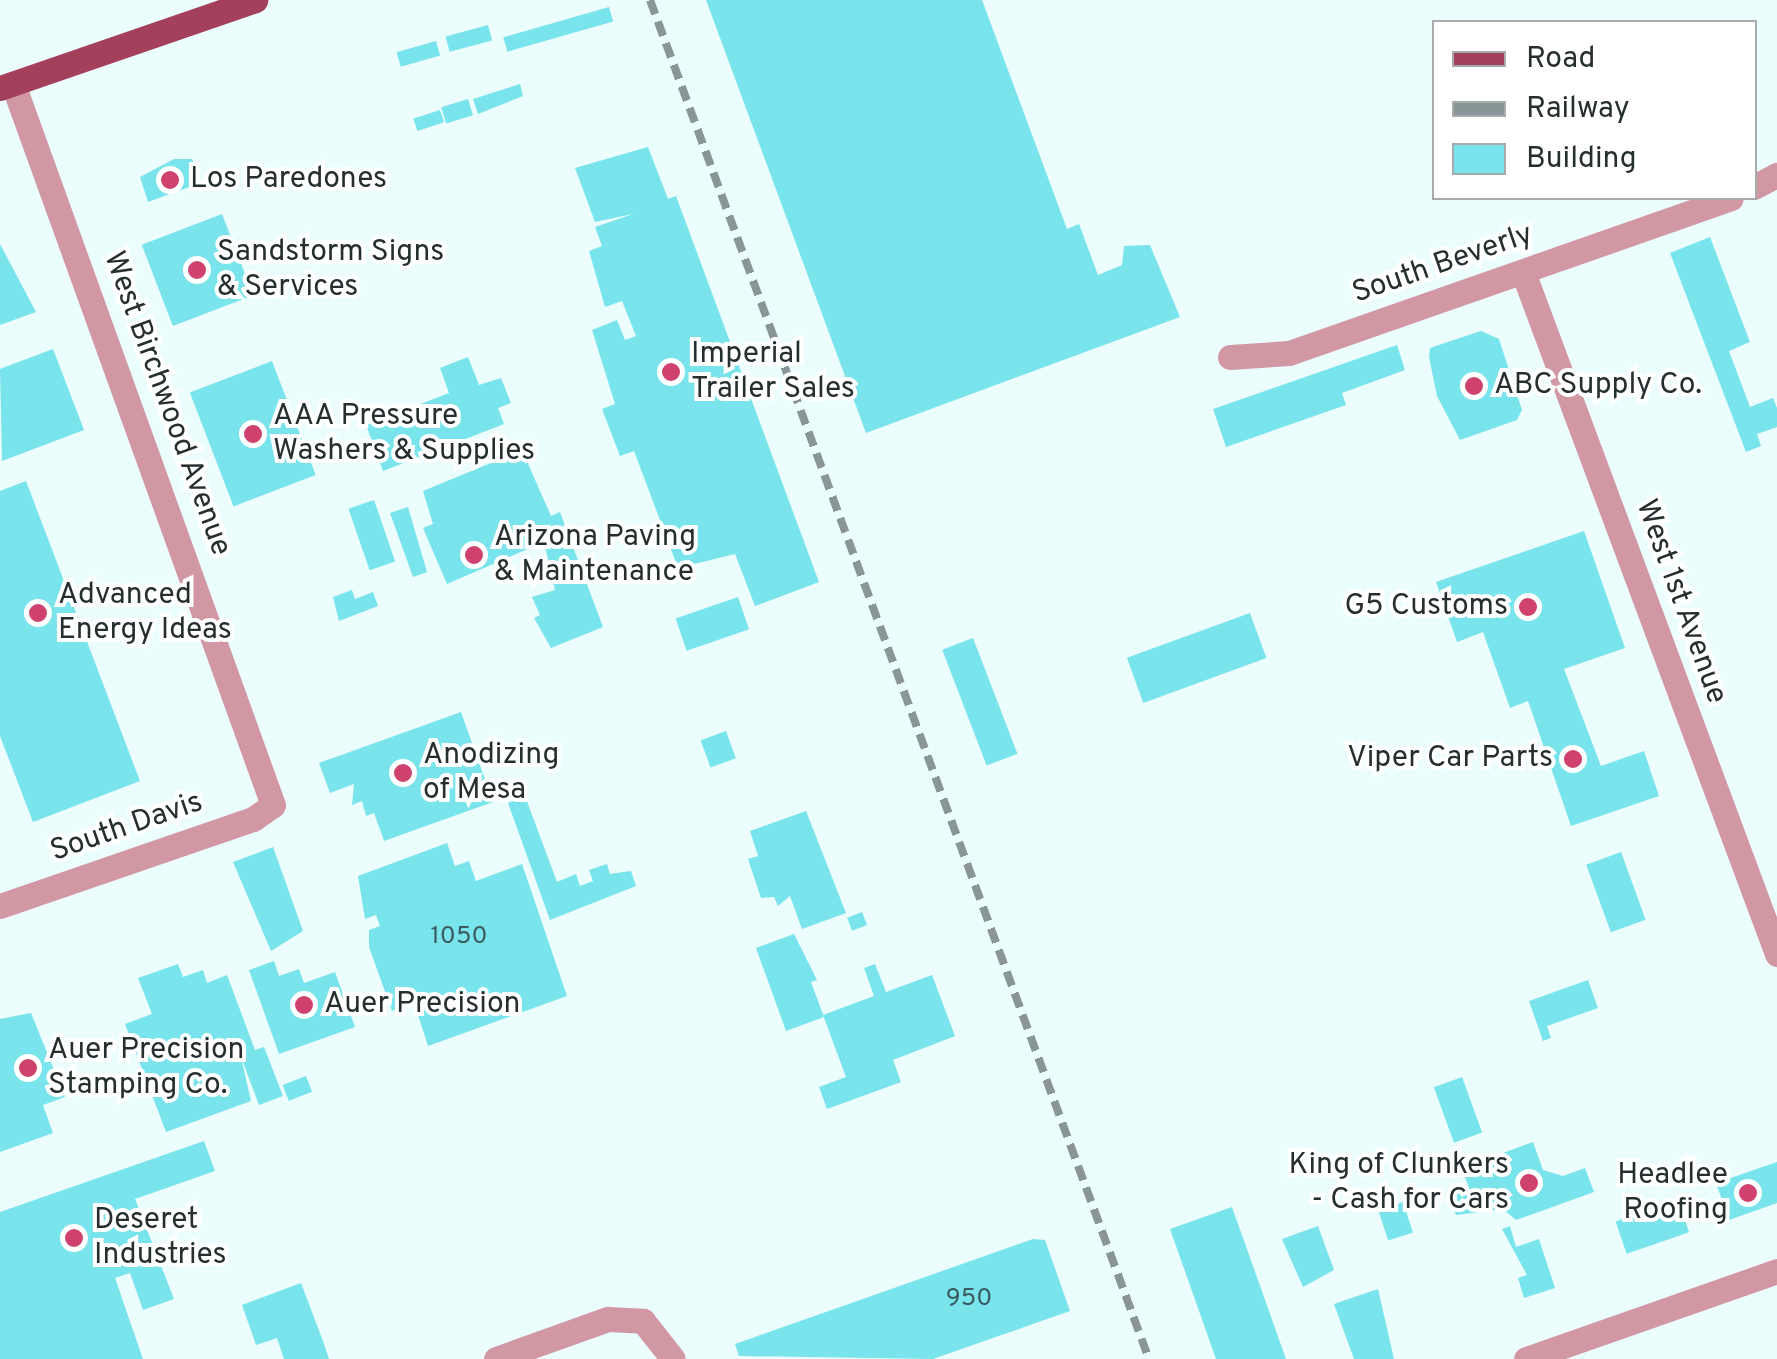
<!DOCTYPE html>
<html>
<head>
<meta charset="utf-8">
<style>
	body { margin:0 }
	#map { position:relative; width:1777px; height:1359px; overflow:hidden; background:#ecfdfe; font-family:Overpass,sans-serif }
	div>[style] { position:absolute }
	.building>* { inset:0; background:#79e4ec; transform-origin:0 0 }
	.minor>* { height:25px; margin:-12.5px; padding:0 12.5px; transform-origin:12.5px; border-radius:12.5px; background:#d197a3 }
	.major>* { height:25px; margin:-12.5px; padding:0 12.5px; transform-origin:12.5px; border-radius:12.5px; background:#a4405c }
	.rail>* { height:8px; margin-top:-4px; transform-origin:0; background:repeating-linear-gradient(90deg,#899596 0 15px,transparent 0 23px) }
	.dots>* { width:28px; height:28px; translate:-50% -50%; box-sizing:border-box; border:5px solid #fff; border-radius:50% }
	span { translate:-50% -50%; white-space:nowrap; text-align:center; line-height:1.15; -webkit-text-stroke:8px #fff; paint-order:stroke }
	.number-label { font-size:25px; color:#3b5c5e }
	.number-label span { -webkit-text-stroke-width:0 }
	.poi-label { font-size:30px; color:#262e2f }
	.left { translate:0 -50%; text-align:left }
	.right { translate:-100% -50%; text-align:right }
	.street-label { font-size:30px; color:#262e2f }
	.legend { position:absolute; left:1432px; top:20px; width:325px; height:180px; box-sizing:border-box; background:#fff; border:2px solid #a8abac; margin:0; padding:12px 18px; list-style:none; font-size:30px; color:#262e2f }
	.legend li { display:flex; align-items:center; gap:20px; height:50px }
	.legend b { width:50px; border:2px solid #a8abac }
</style>
</head>
<body>
<div id="map">
	<div class="building">
		<i style="clip-path:polygon(706px 0,982px 0,1067px 229px,1079px 224px,1098px 275px,1122px 265px,1124px 246px,1150px 245px,1180px 317px,866px 433px)"></i>
		<i style="left:609px;top:7px;width:15px;height:110px;rotate:74deg"></i>
		<i style="left:488px;top:25px;width:16px;height:44px;rotate:75deg"></i>
		<i style="left:436px;top:41px;width:15px;height:41px;rotate:74deg"></i>
		<i style="clip-path:polygon(520px 84px,523px 96px,478px 114px,473px 99px)"></i>
		<i style="left:468px;top:99px;width:17px;height:28px;rotate:73deg"></i>
		<i style="left:440px;top:110px;width:13px;height:28px;rotate:72deg"></i>
		<i style="clip-path:polygon(648px 147px,668px 199px,676px 196px,819px 582px,755px 606px,735px 554px,678px 568px,634px 451px,620px 456px,602px 409px,615px 404px,592px 330px,617px 320px,625px 340px,636px 336px,622px 301px,605px 307px,589px 251px,602px 246px,595px 227px,633px 214px,595px 222px,575px 168px)"></i>
		<i style="clip-path:polygon(174px 159px,192px 159px,200px 183px,148px 202px,140px 177px)"></i>
		<i style="left:222px;top:214px;width:87px;height:86px;rotate:69deg"></i>
		<i style="clip-path:polygon(1710px 237px,1750px 342px,1729px 351px,1750px 407px,1773px 398px,1777px 408px,1777px 427px,1757px 434px,1761px 446px,1746px 452px,1670px 253px)"></i>
		<i style="clip-path:polygon(0 244px,36px 312px,0 325px)"></i>
		<i style="clip-path:polygon(1481px 331px,1499px 339px,1522px 410px,1517px 420px,1460px 440px,1437px 396px,1429px 357px,1430px 348px)"></i>
		<i style="clip-path:polygon(1397px 345px,1405px 370px,1342px 393px,1346px 405px,1226px 447px,1213px 409px)"></i>
		<i style="clip-path:polygon(53px 349px,84px 430px,2px 461px,0 369px)"></i>
		<i style="clip-path:polygon(468px 357px,479px 385px,501px 378px,511px 403px,498px 408px,504px 424px,383px 471px,366px 425px,449px 393px,440px 368px)"></i>
		<i style="left:272px;top:361px;width:122px;height:88px;rotate:69deg"></i>
		<i style="clip-path:polygon(522px 450px,551px 516px,560px 512px,603px 627px,551px 648px,534px 618px,540px 615px,532px 597px,555px 590px,544px 542px,447px 584px,423px 528px,433px 524px,423px 491px)"></i>
		<i style="clip-path:polygon(26px 481px,140px 781px,33px 822px,0 736px,0 491px)"></i>
		<i style="left:374px;top:500px;width:65px;height:27px;rotate:71deg"></i>
		<i style="clip-path:polygon(408px 507px,427px 572px,413px 577px,390px 513px)"></i>
		<i style="clip-path:polygon(1584px 531px,1625px 648px,1564px 669px,1601px 766px,1644px 751px,1659px 796px,1571px 826px,1528px 701px,1510px 708px,1483px 632px,1457px 642px,1436px 582px)"></i>
		<i style="clip-path:polygon(352px 590px,355px 599px,373px 592px,378px 606px,339px 621px,333px 597px)"></i>
		<i style="left:738px;top:597px;width:34px;height:66px;rotate:71deg"></i>
		<i style="left:1250px;top:613px;width:48px;height:131px;rotate:70deg"></i>
		<i style="left:973px;top:638px;width:124px;height:33px;rotate:69deg"></i>
		<i style="clip-path:polygon(461px 712px,493px 802px,384px 841px,374px 813px,366px 816px,362px 801px,352px 805px,354px 784px,330px 793px,319px 763px)"></i>
		<i style="left:726px;top:731px;width:29px;height:27px;rotate:70deg"></i>
		<i style="clip-path:polygon(525px 796px,557px 882px,576px 874px,580px 886px,593px 881px,589px 870px,607px 864px,610px 874px,631px 871px,636px 886px,550px 920px,508px 803px)"></i>
		<i style="clip-path:polygon(806px 811px,846px 913px,802px 929px,790px 896px,778px 906px,774px 897px,761px 898px,748px 859px,758px 856px,750px 831px)"></i>
		<i style="clip-path:polygon(447px 843px,455px 866px,469px 861px,476px 881px,522px 864px,567px 996px,428px 1046px,414px 1003px,392px 1011px,369px 947px,369px 930px,380px 926px,376px 915px,365px 919px,358px 876px)"></i>
		<i style="clip-path:polygon(273px 847px,303px 931px,271px 951px,233px 862px)"></i>
		<i style="left:1621px;top:852px;width:72px;height:37px;rotate:70deg"></i>
		<i style="left:862px;top:912px;width:14px;height:16px;rotate:69deg"></i>
		<i style="clip-path:polygon(794px 934px,817px 980px,811px 982px,824px 1017px,786px 1031px,756px 948px)"></i>
		<i style="clip-path:polygon(274px 961px,279px 976px,299px 969px,304px 983px,335px 972px,355px 1027px,279px 1054px,249px 970px)"></i>
		<i style="clip-path:polygon(178px 964px,183px 977px,203px 970px,207px 983px,227px 975px,255px 1050px,264px 1047px,283px 1096px,259px 1105px,241px 1057px,251px 1101px,166px 1132px,125px 1024px,152px 1014px,138px 978px)"></i>
		<i style="clip-path:polygon(875px 964px,886px 992px,932px 975px,955px 1036px,893px 1060px,901px 1082px,827px 1109px,819px 1087px,846px 1077px,823px 1015px,874px 996px,864px 968px)"></i>
		<i style="clip-path:polygon(1588px 980px,1598px 1008px,1547px 1026px,1551px 1038px,1543px 1041px,1529px 1001px)"></i>
		<i style="clip-path:polygon(31px 1013px,65px 1097px,43px 1105px,53px 1133px,0 1152px,0 1019px)"></i>
		<i style="left:306px;top:1076px;width:17px;height:25px;rotate:69deg"></i>
		<i style="left:1462px;top:1077px;width:59px;height:30px;rotate:70deg"></i>
		<i style="clip-path:polygon(204px 1141px,215px 1171px,135px 1199px,174px 1299px,143px 1310px,130px 1273px,115px 1278px,143px 1359px,0 1359px,0 1212px)"></i>
		<i style="clip-path:polygon(1533px 1142px,1543px 1170px,1563px 1176px,1585px 1168px,1594px 1192px,1516px 1220px,1503px 1209px,1456px 1215px,1449px 1195px,1469px 1188px,1465px 1177px,1491px 1168px,1487px 1159px)"></i>
		<i style="clip-path:polygon(1777px 1162px,1777px 1203px,1729px 1220px,1716px 1183px)"></i>
		<i style="left:1678px;top:1200px;width:34px;height:66px;rotate:71deg"></i>
		<i style="left:1403px;top:1202px;width:32px;height:26px;rotate:72deg"></i>
		<i style="clip-path:polygon(1232px 1207px,1286px 1359px,1216px 1359px,1170px 1229px)"></i>
		<i style="clip-path:polygon(1318px 1226px,1334px 1270px,1303px 1287px,1282px 1239px)"></i>
		<i style="clip-path:polygon(1510px 1226px,1516px 1247px,1539px 1239px,1555px 1288px,1524px 1298px,1518px 1278px,1527px 1275px,1502px 1229px)"></i>
		<i style="clip-path:polygon(1033px 1239px,1045px 1240px,1070px 1311px,933px 1359px,739px 1356px,735px 1344px)"></i>
		<i style="clip-path:polygon(301px 1283px,323px 1341px,329px 1359px,284px 1359px,277px 1338px,256px 1345px,242px 1305px)"></i>
		<i style="clip-path:polygon(1378px 1289px,1394px 1359px,1354px 1359px,1334px 1304px)"></i>
	</div>
	<div class="minor">
		<i style="left:1754px;top:187px;width:26px;rotate:-28deg"></i>
		<i style="left:1523px;top:272px;width:728px;rotate:69.57deg"></i>
		<i style="left:1230px;top:357px;width:59px;rotate:-3.9deg"></i>
		<i style="left:1289px;top:353px;width:468px;rotate:-19.3deg"></i>
		<i style="left:0;top:906px;width:268px;rotate:-19deg"></i>
		<i style="left:253px;top:819px;width:24px;rotate:-35deg"></i>
		<i style="left:273px;top:805px;width:766px;rotate:-109.83deg"></i>
		<i style="left:496px;top:1359px;width:119px;rotate:-19.7deg"></i>
		<i style="left:608px;top:1319px;width:35px;rotate:3deg"></i>
		<i style="left:643px;top:1321px;width:48px;rotate:51.7deg"></i>
		<i style="left:1526px;top:1359px;width:266px;rotate:-19.3deg"></i>
	</div>
	<div class="major">
		<i style="left:0;top:88px;width:270px;rotate:-19deg"></i>
	</div>
	<div class="rail">
		<i style="left:650px;top:0;width:1448px;rotate:69.84deg"></i>
	</div>
	<div class="dots">
		<i style="left:170px;top:180px;background:#cf426e"></i>
		<i style="left:197px;top:270px;background:#cf426e"></i>
		<i style="left:671px;top:372px;background:#cf426e"></i>
		<i style="left:1474px;top:386px;background:#cf426e"></i>
		<i style="left:253px;top:434px;background:#cf426e"></i>
		<i style="left:474px;top:555px;background:#cf426e"></i>
		<i style="left:1528px;top:607px;background:#cf426e"></i>
		<i style="left:38px;top:613px;background:#cf426e"></i>
		<i style="left:1573px;top:759px;background:#cf426e"></i>
		<i style="left:403px;top:773px;background:#cf426e"></i>
		<i style="left:304px;top:1005px;background:#cf426e"></i>
		<i style="left:28px;top:1068px;background:#cf426e"></i>
		<i style="left:1529px;top:1183px;background:#cf426e"></i>
		<i style="left:1748px;top:1193px;background:#cf426e"></i>
		<i style="left:74px;top:1238px;background:#cf426e"></i>
	</div>
	<div class="number-label">
		<span style="left:459px;top:937px">1050</span>
		<span style="left:969px;top:1299px">950</span>
	</div>
	<div class="poi-label">
		<span class="left" style="left:190px;top:180px">Los Paredones</span>
		<span class="left" style="left:217px;top:270px">Sandstorm Signs<br>&amp; Services</span>
		<span class="left" style="left:691px;top:372px">Imperial<br>Trailer Sales</span>
		<span class="left" style="left:1494px;top:386px">ABC Supply Co.</span>
		<span class="left" style="left:273px;top:434px">AAA Pressure<br>Washers &amp; Supplies</span>
		<span class="left" style="left:494px;top:555px">Arizona Paving<br>&amp; Maintenance</span>
		<span class="left" style="left:58px;top:613px">Advanced<br>Energy Ideas</span>
		<span class="right" style="left:1508px;top:607px">G5 Customs</span>
		<span class="left" style="left:423px;top:773px">Anodizing<br>of Mesa</span>
		<span class="right" style="left:1553px;top:759px">Viper Car Parts</span>
		<span class="left" style="left:324px;top:1005px">Auer Precision</span>
		<span class="left" style="left:48px;top:1068px">Auer Precision<br>Stamping Co.</span>
		<span class="right" style="left:1509px;top:1183px">King of Clunkers<br>- Cash for Cars</span>
		<span class="right" style="left:1728px;top:1193px">Headlee<br>Roofing</span>
		<span class="left" style="left:94px;top:1238px">Deseret<br>Industries</span>
	</div>
	<div class="street-label">
		<span style="left:1443px;top:265px;rotate:-19deg">South Beverly</span>
		<span style="left:166px;top:404px;rotate:70deg">West Birchwood Avenue</span>
		<span style="left:1680px;top:602px;rotate:70deg">West 1st Avenue</span>
		<span style="left:127px;top:828px;rotate:-19deg">South Davis</span>
	</div>
	<ul class="legend">
	<li><b style="height:12px;background:#a4405c"></b>Road</li>
	<li><b style="height:12px;background:#899596"></b>Railway</li>
	<li><b style="height:28px;background:#79e4ec"></b>Building</li>
	</ul>
</div>
</body>
</html>
